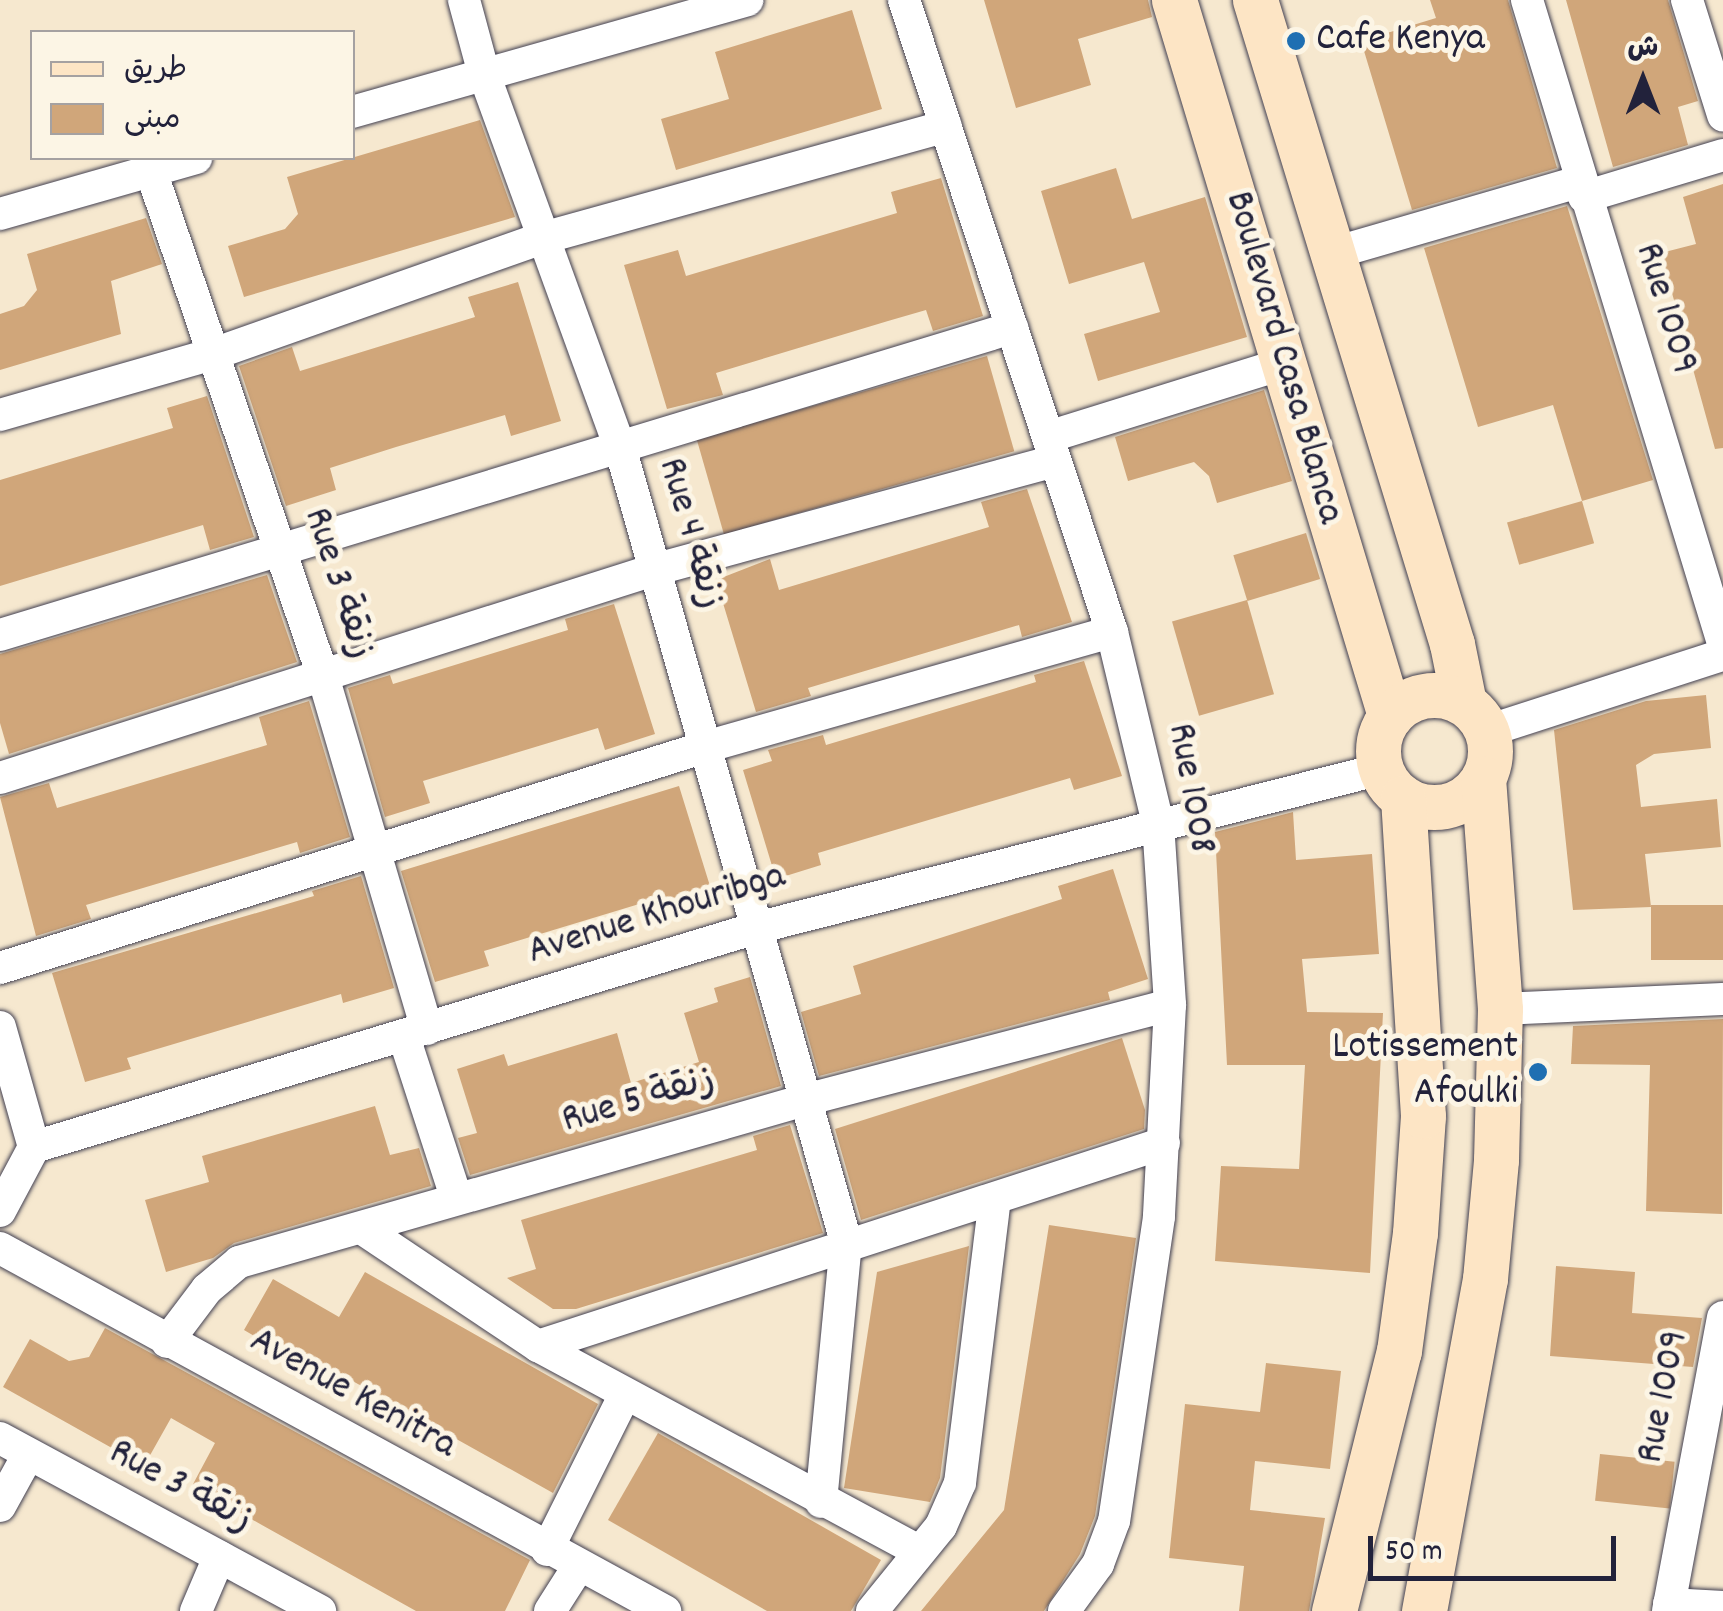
<!DOCTYPE html>
<html>
<head>
<meta charset="utf-8">
<style>
	body { margin:0 }
	#map { position:relative; width:1723px; height:1611px; overflow:hidden; background:#f6e8cf; font-family:Dekko,"Playpen Sans Arabic",sans-serif }
	div>[style] { position:absolute }
	.building>* { inset:0; background:#d0a67a; transform-origin:0 0 }
	.roads { filter:drop-shadow(0 0 2px #424051) drop-shadow(0 0 2px #424051) }
	.street>* { height:32px; margin:-16px; padding:0 16px; transform-origin:16px; border-radius:16px; background:#fff }
	.secondary>* { height:45px; margin:-22.5px; padding:0 22.5px; transform-origin:22.5px; border-radius:22.5px; background:#fde5c5 }
	.secondary>.ring { margin:-22.5px; padding:0; box-sizing:content-box; background:none; border:45px solid #fde5c5; border-radius:50% }
	.dots>* { width:28px; height:28px; translate:-50% -50%; box-sizing:border-box; border:5px solid #fcf5e5; border-radius:50% }
	span { translate:-50% -50%; white-space:nowrap; text-align:center; line-height:1.15; -webkit-text-stroke:10px #fcf5e5; paint-order:stroke }
	.poi-label { font-size:40px; color:#22223b }
	.left { translate:0 -50%; text-align:left }
	.right { translate:-100% -50%; text-align:right }
	.street-label { font-size:40px; color:#22223b }
	.legend { position:absolute; left:30px; top:30px; width:325px; height:130px; box-sizing:border-box; background:#fcf5e5; border:2px solid #a5a1a1; margin:0; padding:12px 18px; list-style:none; font-size:30px; color:#22223b }
	.legend li { display:flex; align-items:center; gap:20px; height:50px }
	.legend b { width:50px; border:2px solid #a5a1a1 }
	.north { position:absolute; left:1593px; top:30px; width:100px; height:100px; -webkit-text-stroke:8px #fcf5e5; paint-order:stroke; rotate:0deg; font-size:28px; font-weight:700; line-height:40px; text-align:center; color:#22223b }
	.north::after { content:''; display:block; margin:auto; width:35px; height:45px; background:#22223b; clip-path:polygon(50% 0,100% 100%,50% 72%,0 100%) }
	.scale { position:absolute; left:1368px; top:1536px; width:248px; height:45px; box-sizing:border-box; border:5px solid #22223b; border-top:0; padding-left:12px; font-size:30px; line-height:35px; white-space:nowrap; color:#22223b; -webkit-text-stroke:8px #fcf5e5; paint-order:stroke }
</style>
</head>
<body>
<div id="map">
	<div class="building">
		<i style="clip-path:polygon(984px 0,1148px 0,1152px 17px,1078px 39px,1091px 85px,1016px 108px)"></i>
		<i style="clip-path:polygon(1430px 0,1508px 0,1557px 168px,1412px 210px,1361px 41px,1436px 18px)"></i>
		<i style="clip-path:polygon(1566px 0,1668px 0,1698px 101px,1678px 107px,1688px 145px,1613px 167px)"></i>
		<i style="clip-path:polygon(852px 10px,882px 109px,676px 170px,661px 119px,729px 99px,715px 52px)"></i>
		<i style="clip-path:polygon(480px 120px,515px 217px,244px 297px,228px 246px,285px 229px,298px 214px,287px 177px)"></i>
		<i style="clip-path:polygon(1116px 168px,1132px 219px,1205px 197px,1247px 337px,1098px 381px,1084px 334px,1160px 312px,1144px 262px,1069px 284px,1041px 191px)"></i>
		<i style="clip-path:polygon(941px 178px,983px 316px,933px 331px,926px 310px,888px 321px,716px 373px,723px 395px,667px 409px,624px 265px,678px 250px,686px 276px,897px 213px,891px 192px)"></i>
		<i style="clip-path:polygon(1723px 184px,1723px 448px,1715px 449px,1661px 253px,1696px 244px,1683px 197px)"></i>
		<i style="clip-path:polygon(1567px 206px,1653px 480px,1582px 501px,1553px 405px,1478px 427px,1424px 248px)"></i>
		<i style="clip-path:polygon(146px 218px,162px 264px,111px 281px,121px 334px,0 370px,0 314px,24px 306px,37px 290px,27px 254px)"></i>
		<i style="clip-path:polygon(518px 282px,561px 421px,511px 436px,505px 415px,396px 447px,330px 468px,336px 490px,286px 506px,239px 366px,292px 347px,300px 371px,475px 317px,468px 297px)"></i>
		<i style="left:987px;top:356px;width:99px;height:302px;rotate:74deg"></i>
		<i style="clip-path:polygon(1264px 390px,1292px 481px,1217px 503px,1209px 476px,1194px 462px,1128px 481px,1115px 437px)"></i>
		<i style="clip-path:polygon(207px 396px,254px 537px,210px 550px,203px 525px,0 586px,0 480px,173px 428px,167px 408px)"></i>
		<i style="clip-path:polygon(1027px 489px,1072px 622px,1022px 637px,1019px 625px,808px 688px,811px 696px,756px 712px,716px 580px,770px 559px,779px 590px,989px 527px,981px 502px)"></i>
		<i style="left:1582px;top:501px;width:44px;height:78px;rotate:74deg"></i>
		<i style="left:1306px;top:533px;width:48px;height:76px;rotate:73deg"></i>
		<i style="clip-path:polygon(267px 575px,297px 662px,9px 754px,0 723px,0 654px)"></i>
		<i style="left:1247px;top:600px;width:98px;height:78px;rotate:74deg"></i>
		<i style="clip-path:polygon(614px 604px,655px 734px,605px 750px,598px 728px,423px 781px,430px 803px,385px 817px,348px 688px,390px 675px,393px 684px,568px 630px,565px 619px)"></i>
		<i style="clip-path:polygon(1084px 661px,1122px 776px,1074px 790px,1070px 778px,962px 810px,818px 853px,821px 865px,776px 879px,743px 770px,772px 761px,768px 750px,823px 735px,826px 745px,1036px 682px,1034px 675px)"></i>
		<i style="clip-path:polygon(1706px 695px,1711px 748px,1654px 754px,1636px 765px,1641px 807px,1717px 799px,1721px 847px,1645px 854px,1651px 907px,1573px 910px,1554px 730px,1646px 701px)"></i>
		<i style="clip-path:polygon(309px 701px,350px 837px,300px 853px,297px 842px,86px 905px,91px 919px,36px 936px,0 797px,49px 783px,57px 808px,267px 745px,259px 717px)"></i>
		<i style="clip-path:polygon(679px 786px,714px 899px,664px 915px,659px 898px,484px 951px,489px 966px,435px 982px,401px 871px)"></i>
		<i style="clip-path:polygon(1293px 812px,1296px 860px,1372px 854px,1379px 954px,1302px 959px,1307px 1012px,1383px 1013px,1370px 1273px,1215px 1261px,1221px 1166px,1299px 1169px,1305px 1065px,1227px 1065px,1215px 832px)"></i>
		<i style="clip-path:polygon(1113px 869px,1148px 979px,1108px 992px,1110px 1000px,819px 1076px,801px 1012px,861px 994px,853px 966px,1062px 899px,1058px 886px)"></i>
		<i style="clip-path:polygon(361px 876px,394px 988px,343px 1003px,341px 994px,127px 1058px,131px 1069px,85px 1082px,52px 973px,314px 896px,312px 891px)"></i>
		<i style="left:1723px;top:905px;width:55px;height:72px;rotate:90deg"></i>
		<i style="clip-path:polygon(750px 977px,781px 1086px,470px 1175px,458px 1138px,477px 1133px,457px 1069px,504px 1054px,508px 1066px,617px 1033px,631px 1083px,699px 1062px,684px 1013px,718px 1002px,714px 988px)"></i>
		<i style="clip-path:polygon(1723px 1019px,1722px 1214px,1646px 1211px,1650px 1065px,1571px 1064px,1573px 1026px)"></i>
		<i style="clip-path:polygon(1122px 1038px,1145px 1110px,1144px 1129px,861px 1220px,835px 1129px)"></i>
		<i style="clip-path:polygon(375px 1106px,390px 1155px,419px 1148px,431px 1186px,234px 1243px,213px 1258px,166px 1272px,145px 1200px,209px 1182px,202px 1156px)"></i>
		<i style="clip-path:polygon(790px 1125px,823px 1233px,576px 1309px,553px 1309px,507px 1278px,536px 1269px,521px 1220px,757px 1150px,753px 1136px)"></i>
		<i style="clip-path:polygon(1049px 1225px,1136px 1238px,1095px 1516px,1080px 1554px,1044px 1611px,921px 1611px,1004px 1510px)"></i>
		<i style="clip-path:polygon(969px 1246px,940px 1478px,930px 1502px,844px 1488px,877px 1272px)"></i>
		<i style="clip-path:polygon(1556px 1266px,1635px 1272px,1632px 1313px,1702px 1318px,1693px 1367px,1550px 1356px)"></i>
		<i style="clip-path:polygon(365px 1272px,598px 1404px,553px 1493px,315px 1360px,310px 1368px,244px 1330px,273px 1279px,339px 1317px)"></i>
		<i style="clip-path:polygon(105px 1328px,530px 1560px,505px 1611px,416px 1611px,192px 1486px,215px 1443px,171px 1418px,144px 1466px,3px 1387px,30px 1339px,69px 1361px,89px 1357px)"></i>
		<i style="clip-path:polygon(1266px 1363px,1341px 1371px,1330px 1469px,1255px 1461px,1250px 1510px,1325px 1518px,1309px 1611px,1239px 1611px,1244px 1566px,1169px 1558px,1185px 1404px,1260px 1412px)"></i>
		<i style="clip-path:polygon(658px 1433px,881px 1560px,851px 1611px,767px 1611px,608px 1520px)"></i>
		<i style="left:1600px;top:1454px;width:75px;height:47px;rotate:6deg"></i>
	</div>
	<div class="roads">
		<div class="street">
			<i style="left:464px;top:0;width:77px;rotate:74.9deg"></i>
			<i style="left:484px;top:74px;width:397px;rotate:70deg"></i>
			<i style="left:620px;top:447px;width:826px;rotate:74.13deg"></i>
			<i style="left:846px;top:1242px;width:261px;rotate:95.5deg"></i>
			<i style="left:904px;top:0;width:665px;rotate:71.78deg"></i>
			<i style="left:1112px;top:632px;width:196px;rotate:76.5deg"></i>
			<i style="left:1158px;top:823px;width:182px;rotate:86.2deg"></i>
			<i style="left:1170px;top:1005px;width:212px;rotate:93deg"></i>
			<i style="left:1159px;top:1217px;width:307px;rotate:98.4deg"></i>
			<i style="left:1114px;top:1521px;width:46px;rotate:110.4deg"></i>
			<i style="left:1098px;top:1564px;width:58px;rotate:125.9deg"></i>
			<i style="left:1527px;top:0;width:672px;rotate:73.05deg"></i>
			<i style="left:1687px;top:0;width:121px;rotate:72.6deg"></i>
			<i style="left:352px;top:112px;width:411px;rotate:-15.8deg"></i>
			<i style="left:151px;top:171px;width:533px;rotate:71.19deg"></i>
			<i style="left:323px;top:676px;width:368px;rotate:73.6deg"></i>
			<i style="left:1584px;top:197px;width:145px;rotate:-16.8deg"></i>
			<i style="left:0;top:214px;width:204px;rotate:-15.9deg"></i>
			<i style="left:1334px;top:253px;width:255px;rotate:-16.2deg"></i>
			<i style="left:0;top:415px;width:225px;rotate:-16deg"></i>
			<i style="left:216px;top:353px;width:347px;rotate:-19.4deg"></i>
			<i style="left:543px;top:238px;width:418px;rotate:-15.5deg"></i>
			<i style="left:1048px;top:437px;width:248px;rotate:-17.3deg"></i>
			<i style="left:0;top:635px;width:1058px;rotate:-16.88deg"></i>
			<i style="left:1487px;top:731px;width:248px;rotate:-17.9deg"></i>
			<i style="left:0;top:778px;width:689px;rotate:-17.65deg"></i>
			<i style="left:657px;top:569px;width:412px;rotate:-15.2deg"></i>
			<i style="left:0;top:968px;width:739px;rotate:-17.4deg"></i>
			<i style="left:705px;top:747px;width:423px;rotate:-15.8deg"></i>
			<i style="left:1500px;top:1009px;width:223px;rotate:-2.6deg"></i>
			<i style="left:0;top:1027px;width:125px;rotate:74.2deg"></i>
			<i style="left:405px;top:1040px;width:165px;rotate:72deg"></i>
			<i style="left:0;top:1211px;width:72px;rotate:-62deg"></i>
			<i style="left:34px;top:1147px;width:754px;rotate:-16.87deg"></i>
			<i style="left:756px;top:928px;width:645px;rotate:-14.27deg"></i>
			<i style="left:363px;top:1229px;width:211px;rotate:33.8deg"></i>
			<i style="left:538px;top:1346px;width:432px;rotate:28.3deg"></i>
			<i style="left:0;top:1248px;width:758px;rotate:28.63deg"></i>
			<i style="left:167px;top:1342px;width:66px;rotate:-53deg"></i>
			<i style="left:207px;top:1289px;width:42px;rotate:-40.2deg"></i>
			<i style="left:239px;top:1262px;width:589px;rotate:-15.97deg"></i>
			<i style="left:805px;top:1100px;width:377px;rotate:-14.6deg"></i>
			<i style="left:538px;top:1346px;width:658px;rotate:-17.97deg"></i>
			<i style="left:0;top:1438px;width:364px;rotate:28.4deg"></i>
			<i style="left:0;top:1506px;width:58px;rotate:-61.2deg"></i>
			<i style="left:547px;top:1550px;width:174px;rotate:-63.4deg"></i>
			<i style="left:1669px;top:1604px;width:54px;rotate:3.2deg"></i>
			<i style="left:196px;top:1611px;width:59px;rotate:-66.9deg"></i>
			<i style="left:550px;top:1611px;width:52px;rotate:-57.5deg"></i>
			<i style="left:872px;top:1611px;width:109px;rotate:-50.9deg"></i>
			<i style="left:941px;top:1526px;width:47px;rotate:-66.2deg"></i>
			<i style="left:960px;top:1483px;width:286px;rotate:-83deg"></i>
			<i style="left:1668px;top:1611px;width:299px;rotate:-79.4deg"></i>
		</div>
		<div class="secondary">
			<i style="left:1174px;top:0;width:748px;rotate:73.21deg"></i>
			<i style="left:1255px;top:0;width:673px;rotate:72.99deg"></i>
			<i style="left:1452px;top:644px;width:60px;rotate:78.5deg"></i>
			<i class="ring" style="left:1378px;top:695px;width:67px;height:67px"></i>
			<i style="left:1334px;top:1611px;width:268px;rotate:-76deg"></i>
			<i style="left:1399px;top:1351px;width:119px;rotate:-82.3deg"></i>
			<i style="left:1415px;top:1233px;width:117px;rotate:-86.1deg"></i>
			<i style="left:1423px;top:1116px;width:319px;rotate:-93.6deg"></i>
			<i style="left:1424px;top:1611px;width:338px;rotate:-79.6deg"></i>
			<i style="left:1485px;top:1279px;width:120px;rotate:-84.7deg"></i>
			<i style="left:1496px;top:1160px;width:151px;rotate:-88.5deg"></i>
			<i style="left:1500px;top:1009px;width:231px;rotate:-94.2deg"></i>
		</div>
	</div>
	<div class="dots">
		<i style="left:1296px;top:41px;background:#1f6fb2"></i>
		<i style="left:1538px;top:1072px;background:#1f6fb2"></i>
	</div>
	<div class="poi-label">
		<span class="left" style="left:1316px;top:41px">Cafe Kenya</span>
		<span class="right" style="left:1518px;top:1072px">Lotissement<br>Afoulki</span>
	</div>
	<div class="street-label">
		<span style="left:1664px;top:309px;rotate:73deg">Rue 1009</span>
		<span style="left:1282px;top:358px;rotate:74deg">Boulevard Casa Blanca</span>
		<span style="left:689px;top:534px;rotate:74deg">Rue 4 زنقة</span>
		<span style="left:337px;top:584px;rotate:72deg">Rue 3 زنقة</span>
		<span style="left:1189px;top:789px;rotate:80deg">Rue 1008</span>
		<span style="left:657px;top:916px;rotate:-17deg">Avenue Khouribga</span>
		<span style="left:639px;top:1102px;rotate:-16deg">Rue 5 زنقة</span>
		<span style="left:352px;top:1395px;rotate:29deg">Avenue Kenitra</span>
		<span style="left:1665px;top:1397px;rotate:-79deg">Rue 1009</span>
		<span style="left:180px;top:1488px;rotate:28deg">Rue 3 زنقة</span>
	</div>
	<ul class="legend">
	<li><b style="height:12px;background:#fde5c5"></b>طريق</li>
	<li><b style="height:28px;background:#d0a67a"></b>مبنى</li>
	</ul>
	<div class="north">ش</div>
	<div class="scale">50 m</div>
</div>
</body>
</html>
